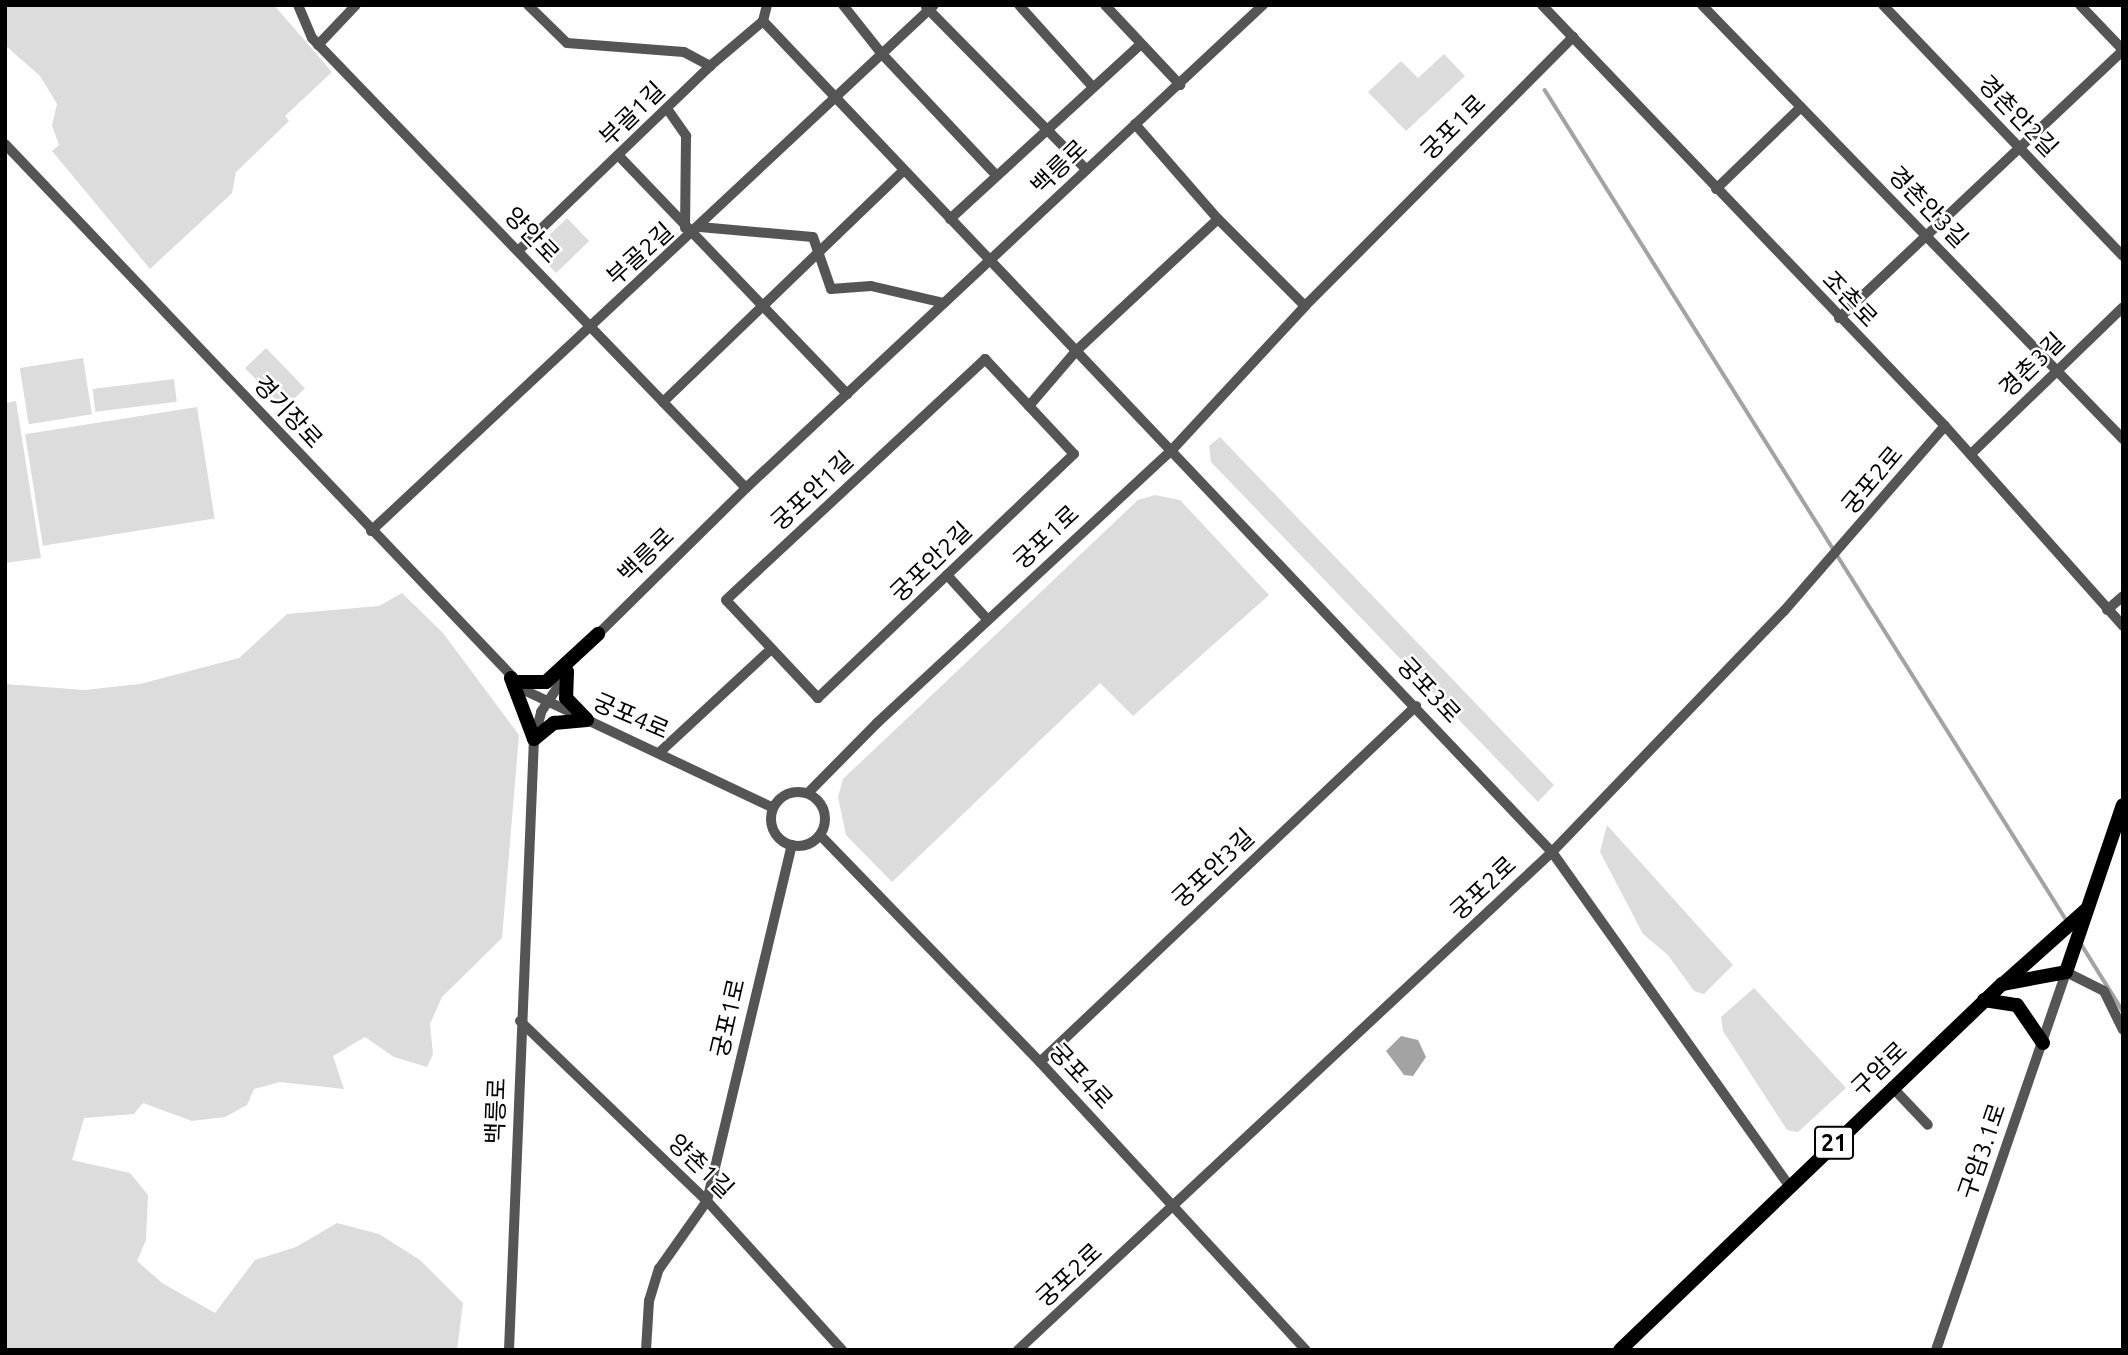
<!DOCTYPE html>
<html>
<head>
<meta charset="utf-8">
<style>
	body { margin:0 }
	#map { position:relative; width:2128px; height:1355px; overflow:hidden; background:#fff; font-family:Ubuntu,"Noto Sans KR",sans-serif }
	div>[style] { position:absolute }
	.green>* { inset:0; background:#dcdcdc; transform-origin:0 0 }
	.water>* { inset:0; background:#a3a3a3 }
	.stream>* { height:3.5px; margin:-1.75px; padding:0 1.75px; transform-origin:1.75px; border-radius:1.75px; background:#a3a3a3 }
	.minor>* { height:10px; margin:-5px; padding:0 5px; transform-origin:5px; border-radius:5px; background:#555 }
	.minor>.ring { margin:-5px; padding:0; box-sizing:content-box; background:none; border:10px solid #555; border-radius:50% }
	.major>* { height:14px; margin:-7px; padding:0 7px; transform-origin:7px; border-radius:7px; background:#000 }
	span { translate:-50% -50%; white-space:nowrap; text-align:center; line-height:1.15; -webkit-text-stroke:5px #fff; paint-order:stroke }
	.shield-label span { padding:2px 5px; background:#fff; border:2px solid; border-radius:5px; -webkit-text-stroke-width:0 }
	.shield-label { font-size:23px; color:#000; font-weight:700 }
	.street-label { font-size:24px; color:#000 }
	.frame { position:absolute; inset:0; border:7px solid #000; pointer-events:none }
</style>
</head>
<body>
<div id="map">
	<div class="green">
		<i style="clip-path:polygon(5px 5px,274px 5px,332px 72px,285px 116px,289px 121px,236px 172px,232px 193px,150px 269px,52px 151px,59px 145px,52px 125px,57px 104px,40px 76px,5px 45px)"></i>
		<i style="clip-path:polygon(1444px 54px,1465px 76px,1406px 131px,1368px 92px,1401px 61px,1418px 78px)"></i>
		<i style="left:567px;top:218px;width:32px;height:46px;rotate:46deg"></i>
		<i style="left:266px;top:348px;width:56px;height:29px;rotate:46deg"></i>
		<i style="left:83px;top:358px;width:57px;height:64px;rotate:81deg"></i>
		<i style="left:174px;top:379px;width:23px;height:82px;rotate:83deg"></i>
		<i style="clip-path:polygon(16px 401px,41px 558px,5px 563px,5px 403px)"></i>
		<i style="left:197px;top:407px;width:113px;height:174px;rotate:81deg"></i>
		<i style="clip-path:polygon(1220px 437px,1554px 785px,1538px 802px,1211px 462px,1209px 446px)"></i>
		<i style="clip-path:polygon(1155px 495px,1180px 500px,1269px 595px,1133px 716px,1100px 683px,892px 882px,846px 835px,838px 797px,843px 779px,1138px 500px)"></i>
		<i style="clip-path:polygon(402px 593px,443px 633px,519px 735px,502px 938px,442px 997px,430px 1024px,433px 1054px,427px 1067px,394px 1057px,365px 1037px,333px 1056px,344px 1089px,280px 1082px,254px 1089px,247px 1105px,225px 1117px,192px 1121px,143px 1103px,134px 1114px,84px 1118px,72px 1160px,130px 1173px,148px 1195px,146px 1240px,137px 1261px,162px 1283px,215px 1313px,255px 1260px,296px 1247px,337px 1223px,379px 1234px,420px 1260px,463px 1303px,457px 1350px,5px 1350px,5px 684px,84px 690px,140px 684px,239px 658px,287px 614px,379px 606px)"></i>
		<i style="clip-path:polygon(1607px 825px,1733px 965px,1704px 994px,1694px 991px,1668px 955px,1643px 934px,1600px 852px)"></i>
		<i style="clip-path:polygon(1754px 988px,1846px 1088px,1798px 1132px,1787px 1130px,1723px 1031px,1721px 1017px)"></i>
	</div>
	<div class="water">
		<i style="clip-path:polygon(1401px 1036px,1418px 1040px,1426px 1057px,1413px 1076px,1404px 1075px,1386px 1051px)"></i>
	</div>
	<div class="stream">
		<i style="left:1545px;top:90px;width:981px;rotate:57.86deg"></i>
		<i style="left:2080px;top:942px;width:81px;rotate:58.1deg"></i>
	</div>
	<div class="minor">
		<i style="left:298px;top:5px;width:36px;rotate:67deg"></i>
		<i style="left:312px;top:38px;width:625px;rotate:46.04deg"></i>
		<i style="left:528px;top:5px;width:54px;rotate:44.3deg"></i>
		<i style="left:567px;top:43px;width:117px;rotate:4.4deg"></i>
		<i style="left:684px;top:52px;width:30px;rotate:28deg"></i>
		<i style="left:843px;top:5px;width:63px;rotate:51.5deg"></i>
		<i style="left:882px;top:54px;width:166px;rotate:46.7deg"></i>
		<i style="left:1019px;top:5px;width:109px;rotate:48deg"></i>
		<i style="left:1105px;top:5px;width:110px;rotate:46.8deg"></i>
		<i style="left:1542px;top:5px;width:583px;rotate:46.25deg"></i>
		<i style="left:1945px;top:426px;width:268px;rotate:48.3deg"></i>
		<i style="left:1702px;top:5px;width:605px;rotate:45.87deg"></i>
		<i style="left:1883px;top:5px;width:347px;rotate:46.3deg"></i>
		<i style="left:2080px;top:5px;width:62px;rotate:46.3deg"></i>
		<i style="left:926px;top:7px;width:228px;rotate:45.4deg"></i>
		<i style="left:763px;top:21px;width:1146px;rotate:46.49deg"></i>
		<i style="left:1552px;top:852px;width:409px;rotate:54.6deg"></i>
		<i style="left:318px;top:45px;width:55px;rotate:-46.5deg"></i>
		<i style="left:668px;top:110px;width:32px;rotate:55deg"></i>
		<i style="left:686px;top:136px;width:92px;rotate:90.6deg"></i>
		<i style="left:1135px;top:124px;width:126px;rotate:48.9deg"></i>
		<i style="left:1218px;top:219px;width:123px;rotate:45deg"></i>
		<i style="left:5px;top:144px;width:755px;rotate:46.39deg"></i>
		<i style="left:526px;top:691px;width:273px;rotate:25.3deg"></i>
		<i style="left:619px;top:156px;width:330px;rotate:46.2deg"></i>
		<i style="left:1716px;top:189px;width:118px;rotate:-44deg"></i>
		<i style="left:950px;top:219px;width:259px;rotate:-42.5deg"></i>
		<i style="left:700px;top:227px;width:113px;rotate:5.1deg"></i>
		<i style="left:813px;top:237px;width:55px;rotate:70.9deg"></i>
		<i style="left:831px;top:289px;width:40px;rotate:-4.3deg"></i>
		<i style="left:871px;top:286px;width:75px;rotate:13.1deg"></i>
		<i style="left:519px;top:250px;width:265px;rotate:-43.9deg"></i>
		<i style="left:710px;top:66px;width:70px;rotate:-40.3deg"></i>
		<i style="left:763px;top:21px;width:16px;rotate:-76deg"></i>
		<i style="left:1839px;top:318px;width:390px;rotate:-43.3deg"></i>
		<i style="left:985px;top:359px;width:130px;rotate:46.9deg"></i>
		<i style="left:1074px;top:454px;width:354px;rotate:136.4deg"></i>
		<i style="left:818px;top:698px;width:134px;rotate:-133.2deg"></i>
		<i style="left:726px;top:600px;width:354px;rotate:-42.9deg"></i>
		<i style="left:663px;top:402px;width:333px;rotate:-43.9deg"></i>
		<i style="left:1029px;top:406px;width:74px;rotate:-49.4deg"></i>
		<i style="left:1077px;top:350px;width:192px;rotate:-42.9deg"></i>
		<i style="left:1971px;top:454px;width:211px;rotate:-44deg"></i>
		<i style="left:371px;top:531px;width:770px;rotate:-43.05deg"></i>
		<i style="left:947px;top:575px;width:59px;rotate:47.7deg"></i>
		<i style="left:2107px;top:610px;width:21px;rotate:-41deg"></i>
		<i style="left:594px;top:638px;width:214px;rotate:-44.6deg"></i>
		<i style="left:746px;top:488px;width:708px;rotate:-43.05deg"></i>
		<i style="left:661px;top:751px;width:150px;rotate:-42.8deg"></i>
		<i class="ring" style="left:771px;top:792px;width:44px;height:44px"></i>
		<i style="left:808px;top:793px;width:98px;rotate:-45.4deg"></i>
		<i style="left:877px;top:723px;width:399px;rotate:-42.8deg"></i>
		<i style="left:1170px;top:452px;width:199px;rotate:-47.2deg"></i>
		<i style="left:1305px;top:306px;width:380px;rotate:-45.1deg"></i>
		<i style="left:820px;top:835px;width:316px;rotate:45.9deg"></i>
		<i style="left:1040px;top:1062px;width:392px;rotate:47.3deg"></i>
		<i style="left:520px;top:1021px;width:260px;rotate:43.9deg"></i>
		<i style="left:707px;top:1201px;width:201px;rotate:47.8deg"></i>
		<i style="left:1040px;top:1062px;width:518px;rotate:-43.43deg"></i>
		<i style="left:1892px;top:1087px;width:52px;rotate:46.5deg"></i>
		<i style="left:509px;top:1350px;width:612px;rotate:-87.66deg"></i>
		<i style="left:534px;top:739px;width:28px;rotate:-75deg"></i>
		<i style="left:541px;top:712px;width:50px;rotate:-56.3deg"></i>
		<i style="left:646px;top:1350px;width:49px;rotate:-86.5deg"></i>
		<i style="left:649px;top:1301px;width:34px;rotate:-73deg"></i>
		<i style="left:659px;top:1269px;width:83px;rotate:-54.8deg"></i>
		<i style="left:707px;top:1201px;width:366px;rotate:-76.6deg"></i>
		<i style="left:1018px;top:1350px;width:730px;rotate:-43deg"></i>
		<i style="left:1552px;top:852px;width:335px;rotate:-46.1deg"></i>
		<i style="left:1784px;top:611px;width:245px;rotate:-49deg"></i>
		<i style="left:1936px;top:1350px;width:400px;rotate:-71deg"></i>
		<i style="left:2066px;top:972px;width:42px;rotate:26.6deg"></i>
		<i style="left:2104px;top:991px;width:43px;rotate:64deg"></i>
	</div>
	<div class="major">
		<i style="left:567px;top:672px;width:26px;rotate:92deg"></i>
		<i style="left:566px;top:698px;width:30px;rotate:46deg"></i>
		<i style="left:511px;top:678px;width:65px;rotate:69.3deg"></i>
		<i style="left:516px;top:682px;width:30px"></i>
		<i style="left:546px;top:682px;width:71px;rotate:-42.7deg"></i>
		<i style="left:534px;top:739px;width:26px;rotate:-39deg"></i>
		<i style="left:554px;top:723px;width:33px;rotate:-5deg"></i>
		<i style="left:2003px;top:984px;width:113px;rotate:-41.8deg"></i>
		<i style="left:1984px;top:1000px;width:33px;rotate:9deg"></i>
		<i style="left:2017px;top:1005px;width:46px;rotate:55.6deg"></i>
		<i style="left:1620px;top:1350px;width:529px;rotate:-43.77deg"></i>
		<i style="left:2002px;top:984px;width:65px;rotate:-10.6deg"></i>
		<i style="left:2066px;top:972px;width:176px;rotate:-71.2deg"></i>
	</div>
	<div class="shield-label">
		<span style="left:1834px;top:1143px">21</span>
	</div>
	<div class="street-label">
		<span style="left:632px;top:114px;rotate:-44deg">부골1길</span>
		<span style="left:2018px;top:116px;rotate:46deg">경촌안2길</span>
		<span style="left:1453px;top:127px;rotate:-45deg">궁포1로</span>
		<span style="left:1059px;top:167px;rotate:-44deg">백릉로</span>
		<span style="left:1928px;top:207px;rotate:46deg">경촌안3길</span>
		<span style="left:532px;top:235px;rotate:46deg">양안로</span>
		<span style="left:640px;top:254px;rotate:-42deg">부골2길</span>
		<span style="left:1850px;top:299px;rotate:46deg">조촌로</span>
		<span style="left:2032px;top:365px;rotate:-44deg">경촌3길</span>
		<span style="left:288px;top:412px;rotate:47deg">경기장로</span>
		<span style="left:1872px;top:480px;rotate:-50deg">궁포2로</span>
		<span style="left:812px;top:491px;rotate:-43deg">궁포안1길</span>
		<span style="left:1046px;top:537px;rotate:-43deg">궁포1로</span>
		<span style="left:646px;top:555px;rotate:-44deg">백릉로</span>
		<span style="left:931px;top:562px;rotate:-44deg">궁포안2길</span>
		<span style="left:1429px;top:690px;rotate:47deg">궁포3로</span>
		<span style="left:631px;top:716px;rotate:23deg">궁포4로</span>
		<span style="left:1213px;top:868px;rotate:-43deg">궁포안3길</span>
		<span style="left:1483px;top:888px;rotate:-43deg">궁포2로</span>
		<span style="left:728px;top:1018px;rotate:-77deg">궁포1로</span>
		<span style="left:1879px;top:1069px;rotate:-44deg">구암로</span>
		<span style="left:1081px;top:1076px;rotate:47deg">궁포4로</span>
		<span style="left:496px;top:1111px;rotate:-88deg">백릉로</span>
		<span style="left:1982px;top:1151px;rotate:-71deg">구암3.1로</span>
		<span style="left:701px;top:1166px;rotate:44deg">양촌1길</span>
		<span style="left:1069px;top:1275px;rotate:-43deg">궁포2로</span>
	</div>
	<div class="frame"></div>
</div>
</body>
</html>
